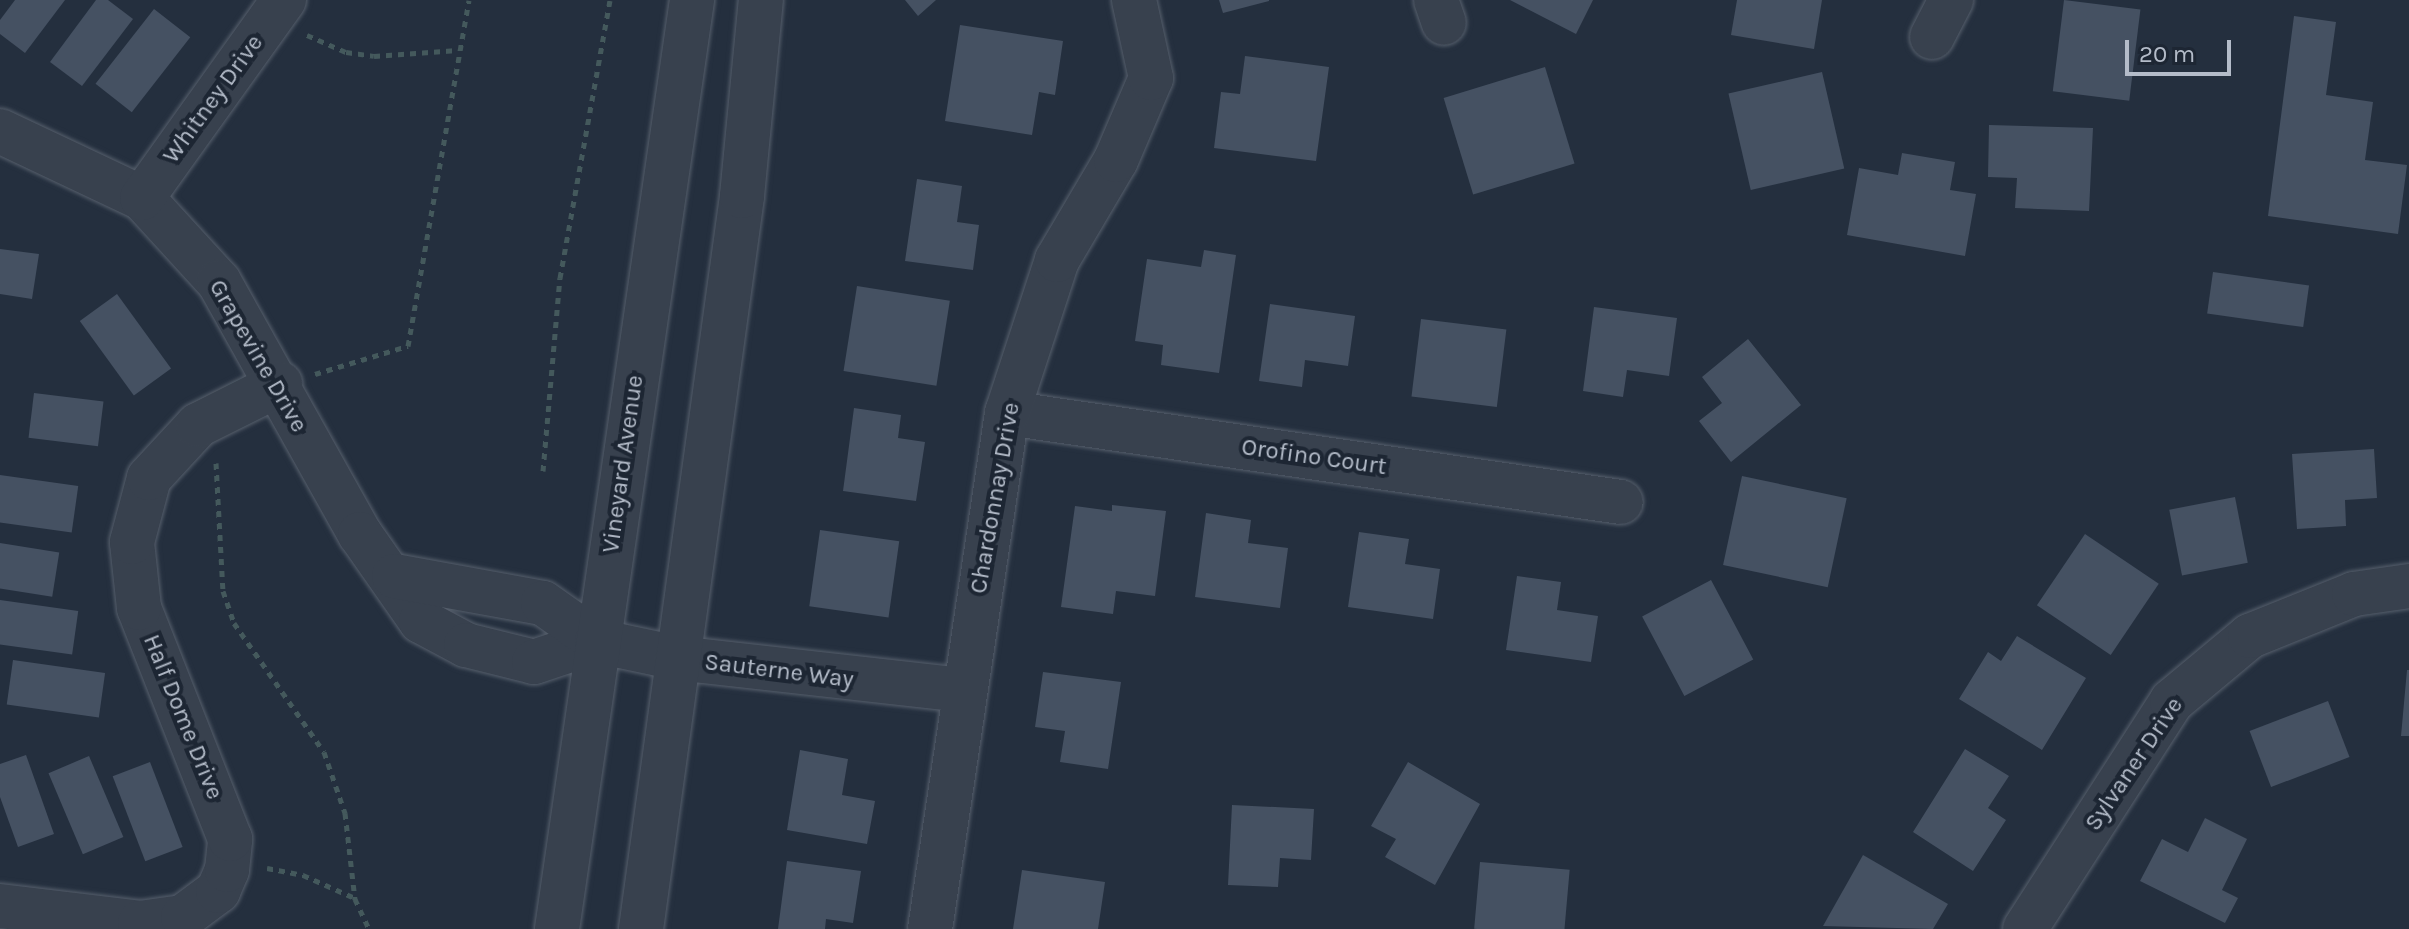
<!DOCTYPE html>
<html>
<head>
<meta charset="utf-8">
<style>
	body { margin:0 }
	#map { position:relative; width:2409px; height:929px; overflow:hidden; background:#242f3e; font-family:Karla,sans-serif }
	div>[style] { position:absolute }
	.building>* { inset:0; background:#455162; transform-origin:0 0 }
	.path>* { height:5px; margin-top:-2.5px; transform-origin:0; background:repeating-linear-gradient(90deg,#44595c 0 6px,transparent 0 12px) }
	.roads { filter:drop-shadow(0 0 2px #565f6c) drop-shadow(0 0 2px #565f6c) }
	.minor>* { height:44px; margin:-22px; padding:0 22px; transform-origin:22px; border-radius:22px; background:#38414e }
	span { translate:-50% -50%; white-space:nowrap; text-align:center; line-height:1.15; -webkit-text-stroke:8px #1d2633; paint-order:stroke }
	.street-label { font-size:24px; color:#b4bcc9 }
	.scale { position:absolute; left:2125px; top:40px; width:106px; height:36px; box-sizing:border-box; border:4px solid #b4bcc9; border-top:0; padding-left:10px; font-size:24px; line-height:28px; white-space:nowrap; color:#b4bcc9; -webkit-text-stroke:6px #1d2633; paint-order:stroke }
</style>
</head>
<body>
<div id="map">
	<div class="building">
		<i style="clip-path:polygon(15px 0,65px 0,25px 53px,0 34px,0 20px)"></i>
		<i style="clip-path:polygon(96px 0,108px 0,133px 19px,82px 86px,50px 62px)"></i>
		<i style="clip-path:polygon(905px 0,936px 0,918px 16px)"></i>
		<i style="clip-path:polygon(1219px 0,1269px 0,1269px 1px,1223px 13px)"></i>
		<i style="clip-path:polygon(1510px 0,1593px 0,1576px 34px)"></i>
		<i style="clip-path:polygon(1737px 0,1822px 0,1814px 49px,1731px 35px)"></i>
		<i style="left:2064px;top:0;width:77px;height:92px;rotate:7deg"></i>
		<i style="left:154px;top:9px;width:46px;height:95px;rotate:38deg"></i>
		<i style="clip-path:polygon(2294px 16px,2336px 22px,2326px 95px,2373px 102px,2365px 160px,2407px 165px,2398px 234px,2268px 216px)"></i>
		<i style="clip-path:polygon(960px 25px,1063px 41px,1055px 95px,1039px 92px,1032px 135px,945px 121px)"></i>
		<i style="clip-path:polygon(1245px 56px,1329px 67px,1316px 161px,1214px 148px,1221px 92px,1240px 94px)"></i>
		<i style="left:1545px;top:67px;width:101px;height:106px;rotate:73deg"></i>
		<i style="left:1822px;top:72px;width:99px;height:96px;rotate:77deg"></i>
		<i style="clip-path:polygon(1989px 125px,2093px 128px,2089px 211px,2015px 208px,2017px 178px,1988px 177px)"></i>
		<i style="clip-path:polygon(1902px 153px,1955px 162px,1950px 190px,1976px 194px,1965px 256px,1847px 235px,1859px 168px,1898px 175px)"></i>
		<i style="clip-path:polygon(917px 179px,962px 186px,957px 222px,979px 225px,973px 270px,905px 261px)"></i>
		<i style="clip-path:polygon(0 249px,39px 254px,32px 299px,0 294px)"></i>
		<i style="clip-path:polygon(1204px 250px,1236px 255px,1219px 373px,1161px 365px,1163px 345px,1135px 341px,1147px 259px,1201px 267px)"></i>
		<i style="left:2213px;top:272px;width:97px;height:42px;rotate:8deg"></i>
		<i style="left:857px;top:286px;width:94px;height:86px;rotate:9deg"></i>
		<i style="left:117px;top:294px;width:92px;height:46px;rotate:54deg"></i>
		<i style="clip-path:polygon(1270px 304px,1355px 316px,1348px 366px,1305px 360px,1302px 387px,1259px 381px)"></i>
		<i style="clip-path:polygon(1594px 307px,1677px 318px,1669px 376px,1627px 370px,1623px 397px,1583px 391px)"></i>
		<i style="left:1421px;top:319px;width:86px;height:78px;rotate:7deg"></i>
		<i style="clip-path:polygon(1748px 339px,1801px 405px,1731px 462px,1699px 421px,1722px 403px,1702px 377px)"></i>
		<i style="left:34px;top:393px;width:70px;height:45px;rotate:7deg"></i>
		<i style="clip-path:polygon(854px 408px,901px 415px,898px 438px,925px 442px,916px 501px,843px 491px)"></i>
		<i style="clip-path:polygon(2374px 449px,2377px 498px,2345px 500px,2346px 526px,2297px 529px,2292px 454px)"></i>
		<i style="left:0;top:475px;width:79px;height:47px;rotate:8deg"></i>
		<i style="left:1742px;top:476px;width:107px;height:91px;rotate:12deg"></i>
		<i style="left:2235px;top:497px;width:67px;height:67px;rotate:79deg"></i>
		<i style="clip-path:polygon(1112px 505px,1166px 511px,1155px 596px,1116px 591px,1113px 614px,1061px 607px,1075px 506px,1112px 511px)"></i>
		<i style="clip-path:polygon(1206px 513px,1251px 520px,1248px 543px,1288px 548px,1280px 608px,1195px 597px)"></i>
		<i style="left:820px;top:530px;width:80px;height:77px;rotate:8deg"></i>
		<i style="clip-path:polygon(1359px 532px,1409px 539px,1405px 564px,1440px 569px,1433px 619px,1348px 607px)"></i>
		<i style="left:2085px;top:534px;width:89px;height:86px;rotate:34deg"></i>
		<i style="left:0;top:543px;width:60px;height:45px;rotate:9deg"></i>
		<i style="clip-path:polygon(1517px 576px,1561px 582px,1557px 610px,1598px 616px,1591px 662px,1506px 650px)"></i>
		<i style="left:1711px;top:580px;width:90px;height:78px;rotate:62deg"></i>
		<i style="left:0;top:600px;width:79px;height:44px;rotate:8deg"></i>
		<i style="clip-path:polygon(2017px 636px,2086px 678px,2042px 750px,1959px 699px,1988px 652px,2001px 661px)"></i>
		<i style="left:13px;top:660px;width:93px;height:45px;rotate:8deg"></i>
		<i style="clip-path:polygon(2407px 670px,2409px 670px,2409px 736px,2401px 736px)"></i>
		<i style="clip-path:polygon(1043px 672px,1121px 682px,1108px 769px,1060px 762px,1065px 731px,1035px 727px)"></i>
		<i style="left:2328px;top:701px;width:60px;height:84px;rotate:69deg"></i>
		<i style="clip-path:polygon(1965px 749px,2009px 776px,1988px 808px,2006px 820px,1973px 871px,1913px 832px)"></i>
		<i style="clip-path:polygon(800px 750px,848px 759px,842px 795px,875px 801px,867px 844px,787px 830px)"></i>
		<i style="clip-path:polygon(26px 755px,54px 834px,18px 847px,0 797px,0 764px)"></i>
		<i style="left:89px;top:756px;width:88px;height:44px;rotate:67deg"></i>
		<i style="left:150px;top:762px;width:91px;height:40px;rotate:69deg"></i>
		<i style="clip-path:polygon(1408px 762px,1480px 804px,1435px 885px,1385px 857px,1396px 839px,1371px 826px)"></i>
		<i style="clip-path:polygon(1232px 805px,1314px 809px,1311px 860px,1280px 858px,1278px 887px,1228px 885px)"></i>
		<i style="clip-path:polygon(2205px 818px,2247px 839px,2222px 890px,2238px 898px,2225px 923px,2140px 881px,2162px 839px,2188px 852px)"></i>
		<i style="clip-path:polygon(1863px 855px,1948px 904px,1933px 929px,1823px 926px)"></i>
		<i style="clip-path:polygon(787px 861px,861px 871px,853px 923px,826px 919px,825px 929px,778px 929px)"></i>
		<i style="left:1480px;top:862px;width:90px;height:67px;rotate:5deg"></i>
		<i style="clip-path:polygon(1022px 870px,1105px 882px,1098px 929px,1013px 929px)"></i>
	</div>
	<div class="path">
		<i style="left:307px;top:35px;width:43px;rotate:23.6deg"></i>
		<i style="left:346px;top:52px;width:28px;rotate:8deg"></i>
		<i style="left:374px;top:56px;width:84px;rotate:-4.1deg"></i>
		<i style="left:315px;top:374px;width:97px;rotate:-16.8deg"></i>
		<i style="left:408px;top:346px;width:351px;rotate:-80deg"></i>
		<i style="left:216px;top:463px;width:128px;rotate:86.9deg"></i>
		<i style="left:223px;top:591px;width:34px;rotate:71deg"></i>
		<i style="left:234px;top:623px;width:157px;rotate:55.1deg"></i>
		<i style="left:324px;top:752px;width:65px;rotate:71deg"></i>
		<i style="left:345px;top:813px;width:87px;rotate:83.4deg"></i>
		<i style="left:355px;top:899px;width:33px;rotate:65deg"></i>
		<i style="left:543px;top:471px;width:194px;rotate:-85deg"></i>
		<i style="left:560px;top:278px;width:282px;rotate:-79.8deg"></i>
		<i style="left:267px;top:868px;width:37px;rotate:11deg"></i>
		<i style="left:303px;top:875px;width:57px;rotate:23.9deg"></i>
	</div>
	<div class="roads">
		<div class="minor">
			<i style="left:1436px;top:0;width:24px;rotate:71deg"></i>
			<i style="left:1932px;top:37px;width:42px;rotate:-62.8deg"></i>
			<i style="left:0;top:131px;width:157px;rotate:25.3deg"></i>
			<i style="left:142px;top:198px;width:114px;rotate:47.5deg"></i>
			<i style="left:219px;top:282px;width:289px;rotate:60.8deg"></i>
			<i style="left:360px;top:534px;width:106px;rotate:55deg"></i>
			<i style="left:421px;top:621px;width:51px;rotate:28.1deg"></i>
			<i style="left:466px;top:645px;width:70px;rotate:14deg"></i>
			<i style="left:534px;top:662px;width:66px;rotate:-18.4deg"></i>
			<i style="left:142px;top:198px;width:244px;rotate:-54.4deg"></i>
			<i style="left:1007px;top:413px;width:620px;rotate:8.25deg"></i>
			<i style="left:394px;top:576px;width:151px;rotate:10.3deg"></i>
			<i style="left:543px;top:603px;width:66px;rotate:35.1deg"></i>
			<i style="left:597px;top:641px;width:82px;rotate:12deg"></i>
			<i style="left:677px;top:658px;width:289px;rotate:6.4deg"></i>
			<i style="left:0;top:906px;width:141px;rotate:6.9deg"></i>
			<i style="left:140px;top:923px;width:43px;rotate:-7.9deg"></i>
			<i style="left:183px;top:917px;width:44px;rotate:-36.6deg"></i>
			<i style="left:218px;top:891px;width:23px;rotate:-67deg"></i>
			<i style="left:227px;top:870px;width:31px;rotate:-84deg"></i>
			<i style="left:230px;top:839px;width:248px;rotate:-111.5deg"></i>
			<i style="left:139px;top:608px;width:66px;rotate:-96.1deg"></i>
			<i style="left:132px;top:542px;width:66px;rotate:-75.1deg"></i>
			<i style="left:149px;top:478px;width:72px;rotate:-47.2deg"></i>
			<i style="left:198px;top:425px;width:92px;rotate:-26.6deg"></i>
			<i style="left:557px;top:929px;width:939px;rotate:-81.73deg"></i>
			<i style="left:641px;top:929px;width:740px;rotate:-82.15deg"></i>
			<i style="left:742px;top:196px;width:197px;rotate:-84.5deg"></i>
			<i style="left:930px;top:929px;width:522px;rotate:-81.51deg"></i>
			<i style="left:1007px;top:413px;width:161px;rotate:-71.9deg"></i>
			<i style="left:1057px;top:260px;width:116px;rotate:-59.5deg"></i>
			<i style="left:1116px;top:160px;width:89px;rotate:-66.9deg"></i>
			<i style="left:1151px;top:78px;width:80px;rotate:-102.3deg"></i>
			<i style="left:2025px;top:929px;width:271px;rotate:-57.2deg"></i>
			<i style="left:2172px;top:701px;width:102px;rotate:-39.8deg"></i>
			<i style="left:2250px;top:636px;width:112px;rotate:-22deg"></i>
			<i style="left:2354px;top:594px;width:56px;rotate:-8.3deg"></i>
		</div>
	</div>
	<div class="street-label">
		<span style="left:213px;top:99px;rotate:-54deg">Whitney Drive</span>
		<span style="left:258px;top:356px;rotate:60deg">Grapevine Drive</span>
		<span style="left:1314px;top:457px;rotate:8deg">Orofino Court</span>
		<span style="left:623px;top:464px;rotate:-82deg">Vineyard Avenue</span>
		<span style="left:995px;top:498px;rotate:-80deg">Chardonnay Drive</span>
		<span style="left:779px;top:671px;rotate:7deg">Sauterne Way</span>
		<span style="left:183px;top:717px;rotate:68deg">Half Dome Drive</span>
		<span style="left:2134px;top:764px;rotate:-56deg">Sylvaner Drive</span>
	</div>
	<div class="scale">20 m</div>
</div>
</body>
</html>
